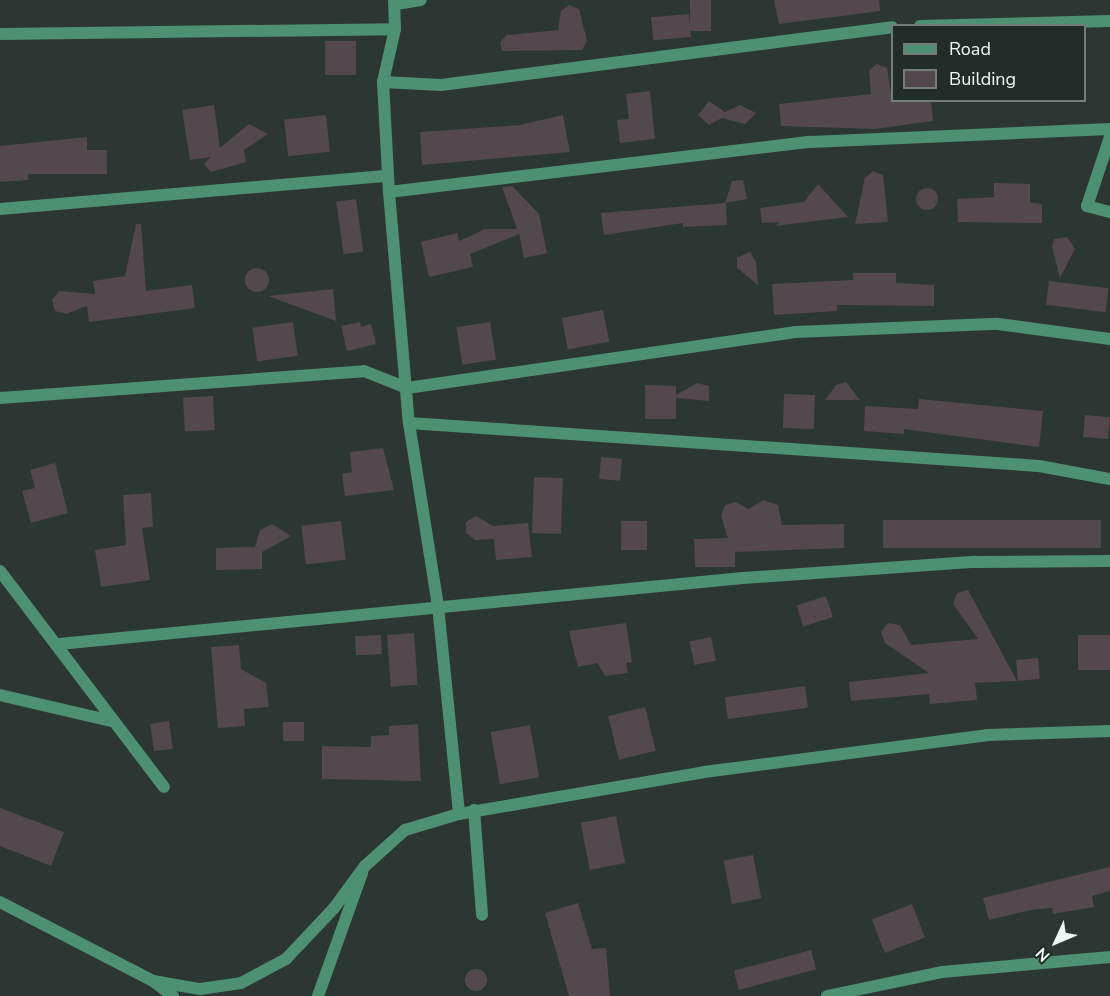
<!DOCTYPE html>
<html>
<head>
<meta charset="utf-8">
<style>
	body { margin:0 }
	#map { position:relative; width:1110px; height:996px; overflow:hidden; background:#2c3632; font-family:"Nunito Sans",sans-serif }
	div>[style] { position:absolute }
	.building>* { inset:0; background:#52484e; transform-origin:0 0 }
	.round { border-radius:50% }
	.minor>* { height:12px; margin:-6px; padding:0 6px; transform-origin:6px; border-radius:6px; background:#4d9074 }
	.tertiary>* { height:12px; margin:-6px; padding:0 6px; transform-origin:6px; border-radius:6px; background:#4d9074 }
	span { translate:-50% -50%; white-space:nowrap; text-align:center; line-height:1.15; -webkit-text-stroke:5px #222c28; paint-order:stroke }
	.legend { position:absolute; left:891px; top:24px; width:195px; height:78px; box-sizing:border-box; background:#222c28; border:2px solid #747d79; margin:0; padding:8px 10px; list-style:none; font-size:18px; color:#f0f6f3 }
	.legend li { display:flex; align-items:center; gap:12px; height:30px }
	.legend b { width:30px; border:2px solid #747d79 }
	.north { position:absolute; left:1026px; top:912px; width:60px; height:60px; -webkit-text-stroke:4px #222c28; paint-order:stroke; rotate:226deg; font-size:16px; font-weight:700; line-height:24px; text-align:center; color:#f0f6f3 }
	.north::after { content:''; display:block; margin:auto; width:21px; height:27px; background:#f0f6f3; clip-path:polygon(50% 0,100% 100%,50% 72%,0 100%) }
</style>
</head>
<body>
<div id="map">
	<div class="building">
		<i style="left:690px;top:0;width:21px;height:31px"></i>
		<i style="clip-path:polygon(774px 0,879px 0,880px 11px,779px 24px)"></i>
		<i style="clip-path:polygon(569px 5px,579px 9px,587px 41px,582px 50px,502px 51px,500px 42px,507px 35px,558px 30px,561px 11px)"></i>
		<i style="left:689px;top:14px;width:23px;height:38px;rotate:85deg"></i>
		<i style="left:325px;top:41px;width:31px;height:34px"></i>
		<i style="clip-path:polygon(877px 64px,887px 68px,892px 100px,931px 100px,933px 121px,875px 129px,781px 126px,779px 104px,871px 94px,869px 70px)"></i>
		<i style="clip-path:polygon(650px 91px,655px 139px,620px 143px,617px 120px,629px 119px,626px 94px)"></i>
		<i style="clip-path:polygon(709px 101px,725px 112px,740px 105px,756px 113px,745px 124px,722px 118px,709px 125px,698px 115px)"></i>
		<i style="clip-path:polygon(214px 105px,220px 148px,249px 124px,268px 134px,244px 150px,246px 162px,211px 172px,204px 164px,211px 157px,190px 160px,182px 110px)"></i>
		<i style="left:326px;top:115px;width:37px;height:42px;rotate:84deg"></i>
		<i style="clip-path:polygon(563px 115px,570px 152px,422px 165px,420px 132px,520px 125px)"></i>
		<i style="clip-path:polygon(87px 137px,87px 150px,107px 150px,107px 174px,28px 174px,28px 180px,0 182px,0 146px)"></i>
		<i style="clip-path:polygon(873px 171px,883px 175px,888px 222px,855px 224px,865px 178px)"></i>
		<i style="clip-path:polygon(743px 180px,747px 199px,725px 203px,732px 181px)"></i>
		<i style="clip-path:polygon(994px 183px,1030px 184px,1030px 203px,1042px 204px,1042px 223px,958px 222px,957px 199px,994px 197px)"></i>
		<i style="clip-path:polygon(818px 184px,848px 217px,775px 226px,780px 222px,762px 223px,760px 208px,804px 202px)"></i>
		<i style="clip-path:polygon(512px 186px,539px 214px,547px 253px,524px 258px,519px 234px,470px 254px,473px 267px,429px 277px,421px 242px,457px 233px,459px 241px,485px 229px,517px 229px,502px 187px)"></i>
		<i class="round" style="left:916px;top:188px;width:22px;height:22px"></i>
		<i style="left:356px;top:199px;width:53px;height:20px;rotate:82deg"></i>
		<i style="clip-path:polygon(726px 203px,727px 225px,683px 227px,683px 223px,604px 235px,601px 213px)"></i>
		<i style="clip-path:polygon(136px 224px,141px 224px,146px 291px,192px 285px,195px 308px,89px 322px,87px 306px,66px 314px,55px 311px,52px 300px,59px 291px,95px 294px,93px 281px,125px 276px)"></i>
		<i style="clip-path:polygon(1067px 237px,1075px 249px,1060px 278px,1052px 247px,1054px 239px)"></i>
		<i style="clip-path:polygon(750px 252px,756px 262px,758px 285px,737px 268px,737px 258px)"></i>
		<i class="round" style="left:245px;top:268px;width:24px;height:24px"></i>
		<i style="clip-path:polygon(853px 273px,896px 273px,896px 283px,934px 285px,934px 306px,837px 305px,837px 311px,774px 315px,772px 284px,853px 280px)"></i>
		<i style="left:1049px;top:281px;width:60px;height:24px;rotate:7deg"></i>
		<i style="clip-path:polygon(333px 289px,336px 321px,268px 296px)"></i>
		<i style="left:603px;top:310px;width:32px;height:42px;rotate:79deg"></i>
		<i style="left:293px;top:322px;width:34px;height:41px;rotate:82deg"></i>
		<i style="clip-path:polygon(360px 322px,361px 327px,371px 324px,376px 344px,347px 351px,341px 326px)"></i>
		<i style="left:490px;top:322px;width:38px;height:34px;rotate:81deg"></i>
		<i style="clip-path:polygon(846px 382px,860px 400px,825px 400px,836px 385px)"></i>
		<i style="clip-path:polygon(697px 383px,709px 386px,709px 401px,676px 398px,676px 419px,645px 419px,645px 385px,676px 386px,676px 395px)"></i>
		<i style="left:784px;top:394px;width:31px;height:34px;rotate:2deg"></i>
		<i style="left:213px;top:396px;width:34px;height:30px;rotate:87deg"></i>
		<i style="clip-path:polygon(919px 399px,1043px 411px,1039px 447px,904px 429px,904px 434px,864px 431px,865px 406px,918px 409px)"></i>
		<i style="left:1085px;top:415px;width:25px;height:22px;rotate:5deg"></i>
		<i style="clip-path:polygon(383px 448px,394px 490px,345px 496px,342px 474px,352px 472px,350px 452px)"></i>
		<i style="left:601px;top:457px;width:21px;height:22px;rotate:5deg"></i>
		<i style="clip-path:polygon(55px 463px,68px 513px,31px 523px,22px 491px,35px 488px,30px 470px)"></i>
		<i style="left:534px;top:477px;width:29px;height:56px;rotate:2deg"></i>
		<i style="clip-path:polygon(151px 493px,153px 527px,142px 528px,150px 580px,101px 587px,95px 550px,126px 545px,123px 495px)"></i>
		<i style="clip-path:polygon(763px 500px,778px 505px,782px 525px,844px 524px,844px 548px,735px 552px,735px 567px,695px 567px,694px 539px,728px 538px,721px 516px,725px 505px,736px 502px,749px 509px)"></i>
		<i style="clip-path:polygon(476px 516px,493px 526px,528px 523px,532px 557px,496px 560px,494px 539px,475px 540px,466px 533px,466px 522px)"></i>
		<i style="left:883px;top:520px;width:218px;height:28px"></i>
		<i style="left:341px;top:521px;width:39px;height:40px;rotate:83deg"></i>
		<i style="left:621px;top:521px;width:26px;height:29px"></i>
		<i style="clip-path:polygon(272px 524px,291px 536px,262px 552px,262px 569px,216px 570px,216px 548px,255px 547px,260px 530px)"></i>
		<i style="clip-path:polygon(968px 590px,1017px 681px,975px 683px,977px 700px,930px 704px,929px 694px,851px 701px,849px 682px,929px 673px,885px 643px,881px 632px,888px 623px,900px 625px,911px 645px,978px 639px,953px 604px,957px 593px)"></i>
		<i style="left:826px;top:596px;width:22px;height:31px;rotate:72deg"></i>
		<i style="clip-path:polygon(626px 623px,632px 662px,626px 663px,628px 673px,605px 676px,598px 663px,578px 667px,569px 631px)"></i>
		<i style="left:414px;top:633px;width:52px;height:27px;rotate:86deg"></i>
		<i style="left:381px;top:635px;width:19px;height:26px;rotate:87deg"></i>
		<i style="left:1078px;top:635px;width:32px;height:35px"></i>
		<i style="left:711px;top:637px;width:24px;height:22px;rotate:78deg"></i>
		<i style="clip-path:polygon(239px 645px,241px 669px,266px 683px,269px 707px,244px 709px,245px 726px,218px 728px,211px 647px)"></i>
		<i style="left:1038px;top:658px;width:21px;height:22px;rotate:85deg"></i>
		<i style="left:805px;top:686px;width:22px;height:81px;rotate:82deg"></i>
		<i style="left:645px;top:707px;width:45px;height:38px;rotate:76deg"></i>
		<i style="left:169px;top:721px;width:28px;height:19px;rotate:82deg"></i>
		<i style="left:283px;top:722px;width:21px;height:19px"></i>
		<i style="clip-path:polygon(418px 724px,421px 781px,322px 779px,322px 746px,371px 747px,371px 736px,389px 735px,389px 726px)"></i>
		<i style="left:530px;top:725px;width:53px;height:40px;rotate:80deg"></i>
		<i style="clip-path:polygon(0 808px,64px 832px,51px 866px,0 846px)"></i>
		<i style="left:616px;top:816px;width:48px;height:36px;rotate:79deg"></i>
		<i style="left:753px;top:855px;width:44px;height:30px;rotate:79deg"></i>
		<i style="clip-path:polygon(1110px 867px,1110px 891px,1092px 896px,1094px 907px,1053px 914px,1052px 908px,1031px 910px,989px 920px,983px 898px)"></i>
		<i style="clip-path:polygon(578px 903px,592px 949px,606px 948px,610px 996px,569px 996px,545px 913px)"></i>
		<i style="left:912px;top:904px;width:36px;height:43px;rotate:69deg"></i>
		<i style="left:811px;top:950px;width:20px;height:80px;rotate:75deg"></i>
		<i class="round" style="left:465px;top:969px;width:22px;height:22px"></i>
	</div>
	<div class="minor">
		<i style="left:394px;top:0;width:29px;rotate:88deg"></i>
		<i style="left:395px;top:29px;width:54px;rotate:102.8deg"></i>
		<i style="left:383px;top:82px;width:110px;rotate:86.9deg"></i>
		<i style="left:389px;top:192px;width:232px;rotate:85.1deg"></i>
		<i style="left:409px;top:423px;width:185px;rotate:81deg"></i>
		<i style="left:438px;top:606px;width:209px;rotate:84.2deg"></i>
		<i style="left:396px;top:4px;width:25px;rotate:-9deg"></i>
		<i style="left:920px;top:26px;width:190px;rotate:-1.5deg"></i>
		<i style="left:0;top:34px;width:395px;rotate:-0.7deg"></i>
		<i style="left:383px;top:82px;width:58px;rotate:3deg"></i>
		<i style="left:441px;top:85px;width:455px;rotate:-7.3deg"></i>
		<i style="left:1110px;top:137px;width:73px;rotate:108.4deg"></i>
		<i style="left:1087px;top:206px;width:24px;rotate:15deg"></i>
		<i style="left:389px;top:192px;width:424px;rotate:-6.8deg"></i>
		<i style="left:810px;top:142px;width:300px;rotate:-2.5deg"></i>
		<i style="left:0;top:209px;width:389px;rotate:-4.9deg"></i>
		<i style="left:0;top:398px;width:365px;rotate:-4.2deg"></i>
		<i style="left:364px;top:371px;width:46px;rotate:21.6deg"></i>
		<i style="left:407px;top:388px;width:392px;rotate:-8.2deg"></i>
		<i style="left:795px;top:332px;width:203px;rotate:-2.3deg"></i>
		<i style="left:998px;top:324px;width:113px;rotate:7.6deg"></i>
		<i style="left:409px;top:423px;width:631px;rotate:3.9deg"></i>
		<i style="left:1039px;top:466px;width:72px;rotate:10.4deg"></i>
		<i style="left:0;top:571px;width:271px;rotate:52.8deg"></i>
		<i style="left:59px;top:644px;width:687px;rotate:-5.51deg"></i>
		<i style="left:743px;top:578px;width:232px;rotate:-4deg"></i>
		<i style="left:974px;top:562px;width:136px;rotate:-0.4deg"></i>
		<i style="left:0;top:695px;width:115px;rotate:13.1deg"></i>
		<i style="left:474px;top:810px;width:105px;rotate:85.6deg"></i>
		<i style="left:153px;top:981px;width:25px;rotate:37deg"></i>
		<i style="left:318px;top:996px;width:131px;rotate:-70.3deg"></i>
		<i style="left:827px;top:996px;width:117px;rotate:-11.8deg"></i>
		<i style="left:942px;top:972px;width:169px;rotate:-5.1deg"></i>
	</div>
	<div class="tertiary">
		<i style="left:0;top:902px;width:172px;rotate:27.3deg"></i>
		<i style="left:153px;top:981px;width:48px;rotate:9.7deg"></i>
		<i style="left:200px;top:989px;width:41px;rotate:-8.3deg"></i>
		<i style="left:241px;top:983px;width:51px;rotate:-28.1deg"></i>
		<i style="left:286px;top:959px;width:70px;rotate:-46.7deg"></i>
		<i style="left:334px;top:908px;width:52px;rotate:-53.6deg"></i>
		<i style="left:365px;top:866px;width:54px;rotate:-42deg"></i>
		<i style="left:405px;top:830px;width:56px;rotate:-16.5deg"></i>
		<i style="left:459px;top:814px;width:249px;rotate:-9.7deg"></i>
		<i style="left:704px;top:772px;width:285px;rotate:-7.4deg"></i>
		<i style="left:987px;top:735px;width:123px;rotate:-1.9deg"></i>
	</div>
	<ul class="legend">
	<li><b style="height:8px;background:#4d9074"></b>Road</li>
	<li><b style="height:16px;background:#52484e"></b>Building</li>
	</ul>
	<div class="north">N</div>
</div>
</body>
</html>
